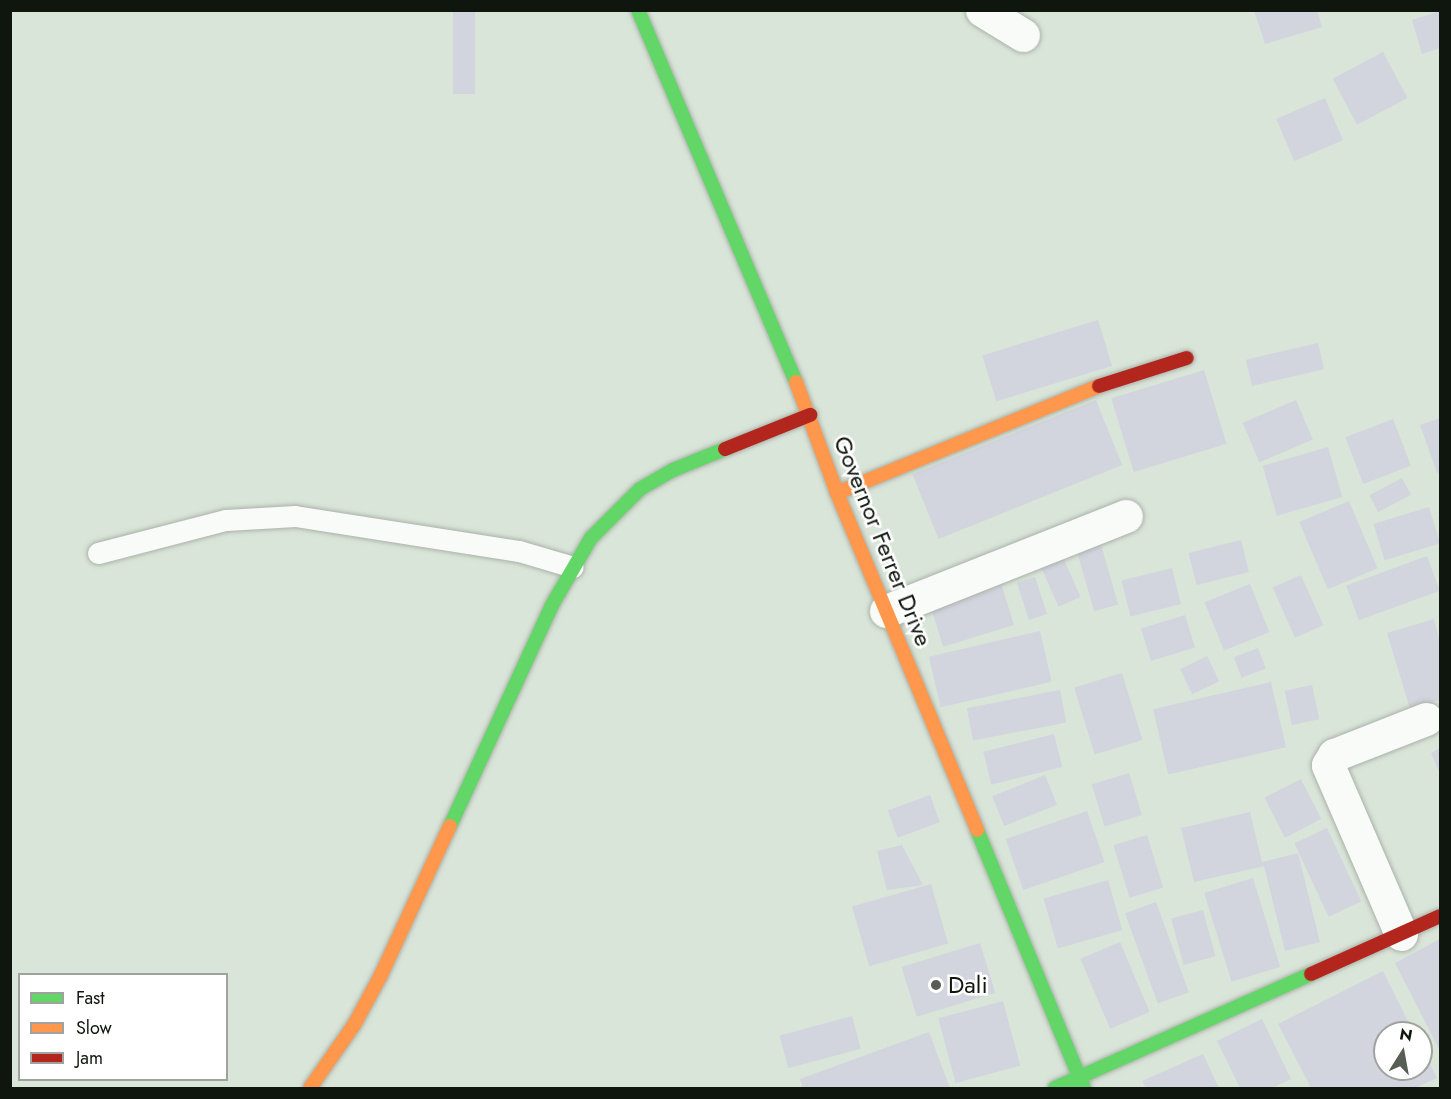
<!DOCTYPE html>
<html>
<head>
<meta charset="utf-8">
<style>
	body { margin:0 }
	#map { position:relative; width:1451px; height:1099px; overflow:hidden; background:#dae5d9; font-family:Jost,sans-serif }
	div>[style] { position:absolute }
	.building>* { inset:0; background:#d2d4de; transform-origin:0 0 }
	.roads { filter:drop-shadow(0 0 2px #aab2a9) drop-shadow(0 0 2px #aab2a9) }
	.lane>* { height:21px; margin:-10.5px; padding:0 10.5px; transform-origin:10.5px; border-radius:10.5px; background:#f9fbf9 }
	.street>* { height:33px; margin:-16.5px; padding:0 16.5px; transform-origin:16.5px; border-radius:16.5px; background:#f9fbf9 }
	.fast>* { height:14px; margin:-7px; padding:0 7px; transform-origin:7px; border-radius:7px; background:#63d668 }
	.slow>* { height:14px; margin:-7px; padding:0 7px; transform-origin:7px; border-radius:7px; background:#ff974d }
	.jam>* { height:14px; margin:-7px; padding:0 7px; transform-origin:7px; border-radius:7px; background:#b3261e }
	.dots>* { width:16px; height:16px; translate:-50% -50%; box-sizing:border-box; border:3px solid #fff; border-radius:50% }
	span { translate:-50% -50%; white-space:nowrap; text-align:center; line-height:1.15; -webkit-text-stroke:5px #fff; paint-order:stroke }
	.street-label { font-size:24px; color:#0f160e }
	.poi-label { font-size:24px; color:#0f160e }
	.left { translate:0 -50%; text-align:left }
	.frame { position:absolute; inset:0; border:12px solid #0f160e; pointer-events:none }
	.legend { position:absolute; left:18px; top:973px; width:210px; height:108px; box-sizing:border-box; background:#fff; border:2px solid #9fa29f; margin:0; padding:8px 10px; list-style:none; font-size:18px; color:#0f160e }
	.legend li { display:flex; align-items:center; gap:12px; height:30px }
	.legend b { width:30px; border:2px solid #9fa29f }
	.north { position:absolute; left:1373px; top:1021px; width:60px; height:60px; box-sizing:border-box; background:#fff; border:2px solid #9fa29f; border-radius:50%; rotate:11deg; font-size:16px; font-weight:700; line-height:24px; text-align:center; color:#0f160e }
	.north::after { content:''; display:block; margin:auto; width:21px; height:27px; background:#565e55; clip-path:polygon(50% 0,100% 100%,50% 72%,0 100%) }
</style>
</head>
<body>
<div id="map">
	<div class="building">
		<i style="left:453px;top:10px;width:22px;height:84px"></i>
		<i style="clip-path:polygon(1254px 10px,1317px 10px,1322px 27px,1265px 44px)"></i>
		<i style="clip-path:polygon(1440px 11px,1440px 48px,1422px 54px,1412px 20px)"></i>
		<i style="left:1383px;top:52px;width:52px;height:57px;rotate:62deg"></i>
		<i style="left:1325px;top:98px;width:46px;height:53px;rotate:67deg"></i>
		<i style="left:1098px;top:320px;width:48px;height:121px;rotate:73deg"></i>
		<i style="left:1318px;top:343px;width:27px;height:74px;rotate:77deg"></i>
		<i style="left:1204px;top:370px;width:77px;height:97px;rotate:73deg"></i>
		<i style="left:1096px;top:400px;width:70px;height:198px;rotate:68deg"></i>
		<i style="left:1296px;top:400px;width:43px;height:58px;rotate:67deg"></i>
		<i style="clip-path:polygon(1440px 418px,1440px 472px,1437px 473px,1420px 425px)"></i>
		<i style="left:1393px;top:419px;width:50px;height:51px;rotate:69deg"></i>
		<i style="left:1328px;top:447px;width:52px;height:68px;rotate:74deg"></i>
		<i style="left:1402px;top:478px;width:19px;height:37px;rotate:62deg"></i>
		<i style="left:1349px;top:501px;width:73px;height:54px;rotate:67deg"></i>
		<i style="left:1429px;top:507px;width:38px;height:58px;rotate:73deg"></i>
		<i style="left:1241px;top:540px;width:33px;height:54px;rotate:76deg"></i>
		<i style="left:1100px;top:541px;width:66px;height:25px;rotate:74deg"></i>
		<i style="left:1057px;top:544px;width:58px;height:24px;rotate:66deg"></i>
		<i style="left:1427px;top:556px;width:37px;height:86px;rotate:70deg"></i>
		<i style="left:1172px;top:568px;width:37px;height:52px;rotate:76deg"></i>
		<i style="left:1301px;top:575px;width:55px;height:31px;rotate:66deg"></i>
		<i style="left:1035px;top:577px;width:39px;height:19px;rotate:72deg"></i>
		<i style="left:1001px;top:583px;width:44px;height:74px;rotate:73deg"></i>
		<i style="left:1250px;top:584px;width:52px;height:49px;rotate:68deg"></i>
		<i style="left:1185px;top:615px;width:34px;height:46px;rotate:73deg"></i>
		<i style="clip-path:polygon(1434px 619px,1440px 642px,1440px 700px,1410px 709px,1387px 633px)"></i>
		<i style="left:1040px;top:631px;width:52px;height:114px;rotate:77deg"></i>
		<i style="left:1258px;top:648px;width:22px;height:26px;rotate:69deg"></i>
		<i style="left:1207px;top:656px;width:28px;height:30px;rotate:64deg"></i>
		<i style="left:1122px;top:673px;width:70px;height:50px;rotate:73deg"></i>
		<i style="left:1271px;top:682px;width:67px;height:121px;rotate:77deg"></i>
		<i style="left:1312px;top:685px;width:35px;height:28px;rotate:78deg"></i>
		<i style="left:1060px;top:690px;width:33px;height:95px;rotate:79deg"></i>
		<i style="left:1054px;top:734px;width:34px;height:73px;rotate:76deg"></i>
		<i style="clip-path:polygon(1440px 748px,1440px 774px,1431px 753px)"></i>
		<i style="left:1129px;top:773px;width:44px;height:39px;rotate:73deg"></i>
		<i style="left:1045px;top:775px;width:32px;height:57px;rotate:68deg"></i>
		<i style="left:1301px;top:779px;width:45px;height:41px;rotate:63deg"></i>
		<i style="left:930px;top:795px;width:29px;height:45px;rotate:70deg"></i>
		<i style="left:1087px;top:811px;width:54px;height:86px;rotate:71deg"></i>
		<i style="clip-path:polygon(1250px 812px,1262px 862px,1298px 853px,1320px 942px,1285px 951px,1264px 866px,1194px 882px,1181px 828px)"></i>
		<i style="left:1327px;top:828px;width:81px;height:36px;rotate:65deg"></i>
		<i style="left:1147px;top:835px;width:55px;height:35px;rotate:73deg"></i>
		<i style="clip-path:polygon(902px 845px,923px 885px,887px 890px,877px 851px)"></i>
		<i style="left:1253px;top:878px;width:93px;height:51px;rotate:73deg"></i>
		<i style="left:1108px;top:880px;width:52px;height:67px;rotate:74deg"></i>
		<i style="left:931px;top:884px;width:62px;height:82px;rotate:74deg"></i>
		<i style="left:1156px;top:902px;width:96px;height:33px;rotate:70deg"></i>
		<i style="left:1203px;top:910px;width:48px;height:33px;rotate:75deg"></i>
		<i style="clip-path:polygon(1440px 939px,1440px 1051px,1395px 963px)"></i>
		<i style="left:1120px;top:942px;width:76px;height:43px;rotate:67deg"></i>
		<i style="left:980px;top:943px;width:52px;height:82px;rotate:73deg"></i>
		<i style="clip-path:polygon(1383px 971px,1414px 1033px,1385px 1033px,1385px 1069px,1421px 1069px,1421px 1046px,1437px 1078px,1415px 1088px,1311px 1088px,1278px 1024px)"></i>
		<i style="left:1003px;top:1001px;width:67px;height:67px;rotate:75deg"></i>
		<i style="left:852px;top:1016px;width:34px;height:75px;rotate:75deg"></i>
		<i style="clip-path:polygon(1262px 1019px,1291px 1079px,1272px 1088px,1240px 1088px,1217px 1041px)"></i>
		<i style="clip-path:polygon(929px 1032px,950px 1088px,803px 1088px,800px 1079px)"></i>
		<i style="clip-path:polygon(1203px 1054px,1219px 1088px,1146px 1088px,1142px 1081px)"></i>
	</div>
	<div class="roads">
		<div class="lane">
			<i style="left:98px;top:553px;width:132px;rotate:-14.5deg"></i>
			<i style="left:226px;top:520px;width:69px;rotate:-3.3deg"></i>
			<i style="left:295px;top:516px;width:227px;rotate:8.9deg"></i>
			<i style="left:519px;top:551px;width:56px;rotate:16.5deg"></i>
		</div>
		<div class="street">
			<i style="left:982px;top:10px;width:48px;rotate:31.4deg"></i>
			<i style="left:886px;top:611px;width:258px;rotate:-21.6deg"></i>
			<i style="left:1401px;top:934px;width:184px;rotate:-113.4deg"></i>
			<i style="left:1328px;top:765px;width:12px;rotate:-59deg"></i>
			<i style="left:1334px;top:755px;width:99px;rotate:-21.4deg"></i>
		</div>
		<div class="fast">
			<i style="left:638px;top:10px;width:404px;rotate:67deg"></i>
			<i style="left:450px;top:826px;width:243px;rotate:-65.2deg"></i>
			<i style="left:552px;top:605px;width:78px;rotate:-59.8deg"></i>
			<i style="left:591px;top:538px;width:69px;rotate:-45deg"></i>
			<i style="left:640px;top:489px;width:38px;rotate:-30deg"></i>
			<i style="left:673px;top:470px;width:56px;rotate:-22deg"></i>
			<i style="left:977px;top:830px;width:279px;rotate:67.5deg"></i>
			<i style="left:1055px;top:1088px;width:280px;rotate:-24deg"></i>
		</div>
		<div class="slow">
			<i style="left:796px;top:382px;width:118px;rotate:69.7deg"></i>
			<i style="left:837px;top:493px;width:365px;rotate:67.4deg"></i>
			<i style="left:837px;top:493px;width:283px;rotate:-22.2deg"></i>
			<i style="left:310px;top:1088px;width:77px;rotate:-55.1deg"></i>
			<i style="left:354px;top:1025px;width:57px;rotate:-61.6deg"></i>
			<i style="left:381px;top:975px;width:164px;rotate:-65.2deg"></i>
		</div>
		<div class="jam">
			<i style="left:1099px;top:386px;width:92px;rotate:-17.7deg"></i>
			<i style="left:725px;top:449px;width:92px;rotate:-21.8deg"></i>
			<i style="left:1311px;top:974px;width:141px;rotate:-24.2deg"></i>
		</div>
	</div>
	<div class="dots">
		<i style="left:936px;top:985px;background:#565e55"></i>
	</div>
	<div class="street-label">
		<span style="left:883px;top:541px;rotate:68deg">Governor Ferrer Drive</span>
	</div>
	<div class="poi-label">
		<span class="left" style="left:948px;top:985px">Dali</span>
	</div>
	<div class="frame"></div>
	<ul class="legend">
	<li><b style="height:8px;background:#63d668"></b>Fast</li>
	<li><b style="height:8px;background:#ff974d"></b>Slow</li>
	<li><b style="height:8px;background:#b3261e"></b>Jam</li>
	</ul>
	<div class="north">N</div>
</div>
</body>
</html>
